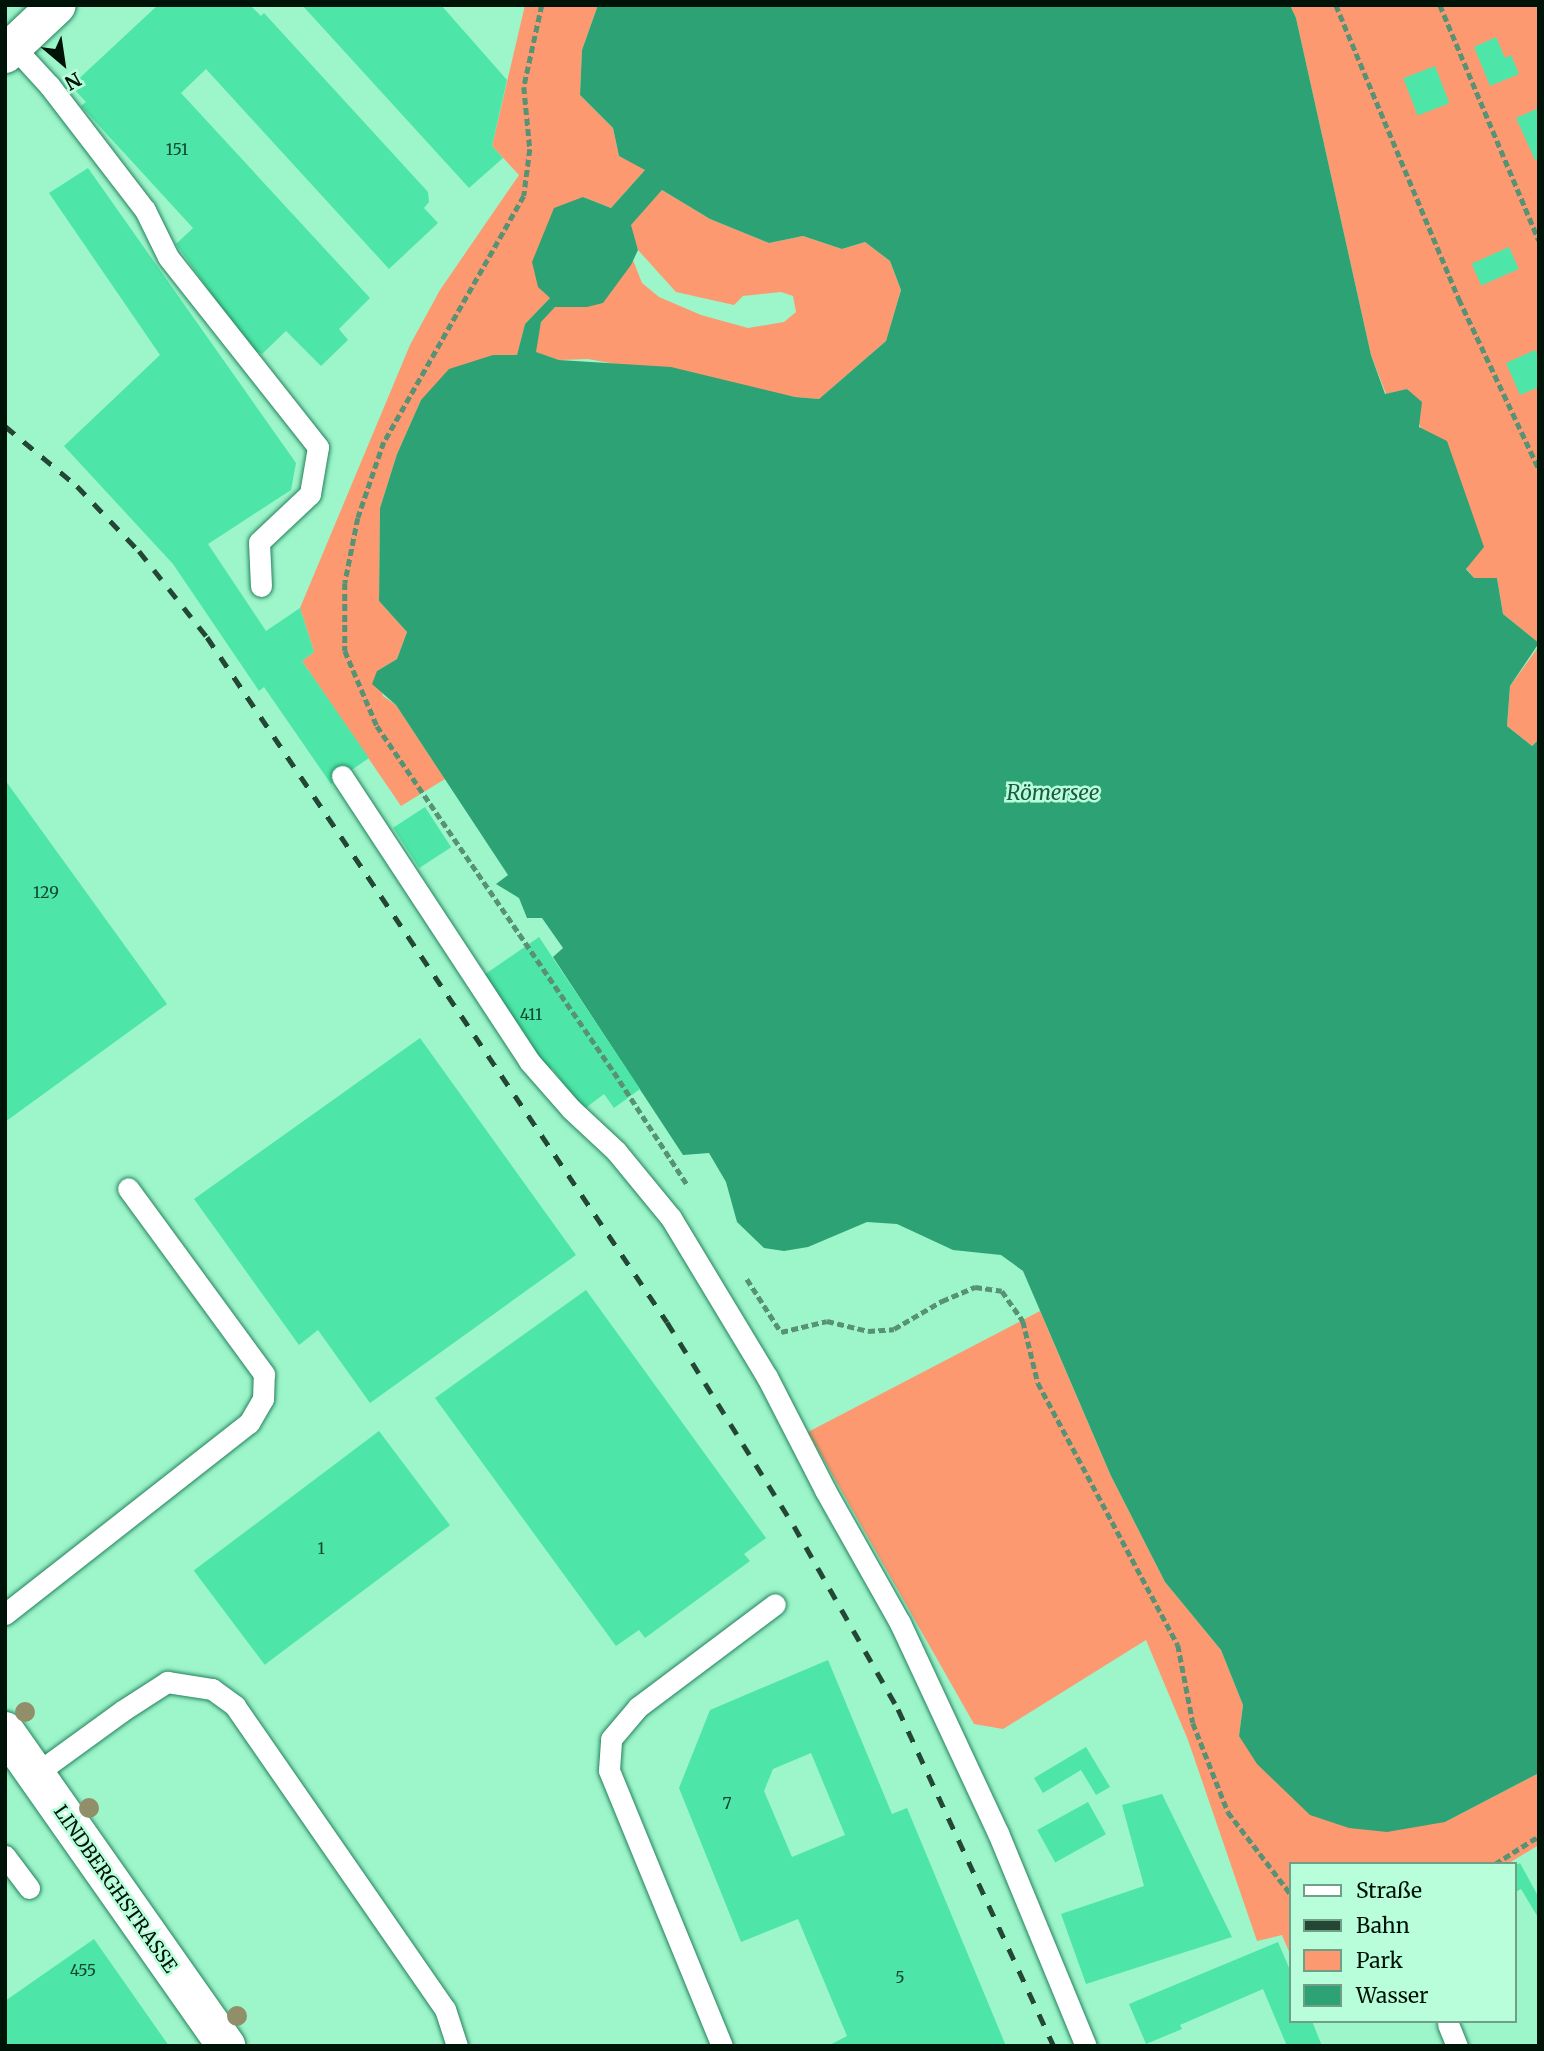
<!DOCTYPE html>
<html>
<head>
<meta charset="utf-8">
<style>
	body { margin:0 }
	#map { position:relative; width:1544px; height:2051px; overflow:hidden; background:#9df5ca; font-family:Merriweather,serif }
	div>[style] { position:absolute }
	.green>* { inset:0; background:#fd9971 }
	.water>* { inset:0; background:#2da375 }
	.building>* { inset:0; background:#4de6a8; transform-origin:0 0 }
	.path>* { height:4.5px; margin-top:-2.25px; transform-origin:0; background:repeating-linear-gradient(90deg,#589275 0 7px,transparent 0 10.5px) }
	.roads { filter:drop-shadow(0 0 2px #24825d) drop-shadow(0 0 2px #24825d) }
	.lane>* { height:21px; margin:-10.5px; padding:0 10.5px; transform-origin:10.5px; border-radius:10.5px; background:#fff }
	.street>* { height:38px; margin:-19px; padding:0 19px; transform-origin:19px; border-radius:19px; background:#fff }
	.secondary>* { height:38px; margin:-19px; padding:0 19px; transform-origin:19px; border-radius:19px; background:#fff }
	.rail>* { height:5px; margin-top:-2.5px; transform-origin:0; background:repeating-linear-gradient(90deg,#244735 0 12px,transparent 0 24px) }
	.trees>* { width:20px; height:20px; margin:-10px; border-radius:50%; background:#918f6a }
	span { translate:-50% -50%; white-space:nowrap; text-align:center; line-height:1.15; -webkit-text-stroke:5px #b9fedb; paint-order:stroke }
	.number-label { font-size:16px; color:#134830 }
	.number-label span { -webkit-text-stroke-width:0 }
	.street-label { font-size:19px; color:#001308 }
	.water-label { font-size:21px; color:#1d5940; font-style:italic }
	.frame { position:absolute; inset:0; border:7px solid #001308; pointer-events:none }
	.legend { position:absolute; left:1289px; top:1862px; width:228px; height:161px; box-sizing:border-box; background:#b9fedb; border:2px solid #6fa087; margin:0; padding:9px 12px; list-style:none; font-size:21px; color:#001308 }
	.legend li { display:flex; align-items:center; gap:14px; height:35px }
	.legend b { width:35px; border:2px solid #6fa087 }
	.north { position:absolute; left:28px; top:28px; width:70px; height:70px; -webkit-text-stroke:5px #b9fedb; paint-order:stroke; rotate:151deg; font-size:19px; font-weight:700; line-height:28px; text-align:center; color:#001308 }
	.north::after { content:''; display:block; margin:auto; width:24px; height:32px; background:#001308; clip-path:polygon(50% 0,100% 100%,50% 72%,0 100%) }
</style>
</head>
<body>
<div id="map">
	<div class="green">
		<i style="clip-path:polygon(525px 5px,598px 5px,582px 50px,580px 95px,613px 128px,619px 156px,646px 169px,611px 208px,583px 197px,550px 298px,525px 324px,517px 356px,493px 355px,421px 400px,397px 454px,380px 508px,379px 601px,407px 632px,397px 659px,377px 671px,383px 696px,396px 705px,445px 779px,401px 806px,302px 661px,314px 652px,300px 608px,410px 345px,440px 290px,519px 175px,492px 146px)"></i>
		<i style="clip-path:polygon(1290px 5px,1539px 5px,1539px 643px,1503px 614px,1497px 578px,1474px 578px,1466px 568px,1408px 389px,1386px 394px,1371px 355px,1296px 18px)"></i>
		<i style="clip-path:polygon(662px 190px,710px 219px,769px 243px,803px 236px,842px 249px,865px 242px,890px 261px,901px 290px,886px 341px,819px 399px,795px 397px,588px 359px,559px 360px,535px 352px,541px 322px,547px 313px,555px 307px,587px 307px,633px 260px,642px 283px,659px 297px,701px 315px,748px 328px,784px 322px,796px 312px,793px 296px,781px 292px,743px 296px,734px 305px,676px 292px,638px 250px,630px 225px)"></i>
		<i style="clip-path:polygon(1539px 646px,1539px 739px,1532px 746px,1507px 726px,1510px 686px)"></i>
		<i style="clip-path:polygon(1040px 1311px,1111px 1476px,1165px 1582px,1221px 1650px,1243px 1705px,1239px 1736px,1445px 1822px,1539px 1773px,1539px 1845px,1507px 1864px,1290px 1864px,1290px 1954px,1282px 1935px,1257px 1941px,1188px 1740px,1146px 1640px,1003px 1729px,974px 1724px,808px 1432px)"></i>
	</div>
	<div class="water">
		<i style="clip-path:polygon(evenodd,598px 5px,1290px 5px,1296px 18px,1371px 355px,1385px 394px,1407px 389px,1422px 402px,1419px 427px,1447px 441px,1484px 547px,1466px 569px,1474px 578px,1497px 578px,1503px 614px,1539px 643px,1510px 686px,1507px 726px,1532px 746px,1539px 739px,1539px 1773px,1445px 1822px,1387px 1832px,1349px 1828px,1310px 1815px,1257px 1764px,1239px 1736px,1243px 1705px,1221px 1650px,1165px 1582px,1111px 1476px,1023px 1271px,1001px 1255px,953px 1250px,897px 1224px,867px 1222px,808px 1247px,784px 1251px,764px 1248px,737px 1222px,726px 1182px,709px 1153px,683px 1155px,553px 957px,563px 948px,542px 918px,527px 918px,519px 898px,496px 884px,508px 875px,396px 705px,372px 684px,377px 671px,397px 659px,407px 632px,379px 601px,380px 508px,397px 454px,421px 400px,449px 369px,493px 355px,517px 355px,525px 324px,550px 298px,538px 287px,532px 262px,554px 208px,583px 197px,611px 208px,645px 170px,619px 156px,613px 128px,580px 95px,582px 50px,598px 5px,662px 190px,710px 219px,769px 243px,803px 236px,842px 249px,865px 242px,890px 261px,901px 290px,886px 341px,819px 399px,795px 397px,671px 367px,559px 360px,536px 352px,541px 322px,555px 307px,587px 307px,603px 303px,631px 265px,638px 250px,631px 225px,662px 190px)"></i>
	</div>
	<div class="building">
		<i style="clip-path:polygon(158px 5px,250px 5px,261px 16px,264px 13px,428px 192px,429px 202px,424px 208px,438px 223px,389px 269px,206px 69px,181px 93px,370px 298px,339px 329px,348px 340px,321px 366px,286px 331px,262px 354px,250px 348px,176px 244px,193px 228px,81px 106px,86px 102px,71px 86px)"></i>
		<i style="clip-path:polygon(302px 5px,441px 5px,507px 80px,492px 146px,503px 158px,469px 188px)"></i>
		<i style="clip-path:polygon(1496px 37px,1505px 58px,1511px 55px,1519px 74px,1490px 86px,1474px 47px)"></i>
		<i style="left:1435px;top:66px;width:40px;height:34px;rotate:69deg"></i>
		<i style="clip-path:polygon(1539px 108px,1539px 159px,1535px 160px,1516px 118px)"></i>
		<i style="clip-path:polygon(88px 168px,296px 463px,291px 490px,208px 544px,266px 631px,300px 608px,314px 652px,302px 661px,369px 758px,331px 784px,264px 687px,259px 691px,173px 564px,64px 446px,160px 355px,49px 193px)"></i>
		<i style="left:1509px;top:247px;width:24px;height:41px;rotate:66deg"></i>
		<i style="clip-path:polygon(1535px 350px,1539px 358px,1539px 387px,1520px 395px,1506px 363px)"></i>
		<i style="clip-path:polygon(5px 780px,167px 1004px,5px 1122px)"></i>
		<i style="left:425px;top:807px;width:48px;height:38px;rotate:57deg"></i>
		<i style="clip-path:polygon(539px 937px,640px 1089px,614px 1108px,604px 1094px,583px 1110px,552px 1068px,546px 1072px,481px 977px)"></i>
		<i style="clip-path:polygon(420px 1038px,576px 1255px,370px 1403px,318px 1330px,299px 1345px,194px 1199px)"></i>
		<i style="clip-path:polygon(586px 1290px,766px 1538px,744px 1554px,750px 1561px,645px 1638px,639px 1630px,616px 1646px,435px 1398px)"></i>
		<i style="left:379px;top:1431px;width:118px;height:232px;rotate:53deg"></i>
		<i style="clip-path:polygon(evenodd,828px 1660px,892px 1814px,907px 1808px,1006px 2046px,828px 2046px,847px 2036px,798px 1919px,741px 1942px,679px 1788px,710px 1710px,828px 1660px,811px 1753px,845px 1835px,792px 1857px,764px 1791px,773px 1769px,811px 1753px)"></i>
		<i style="clip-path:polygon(1086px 1747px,1110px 1787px,1096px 1795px,1081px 1770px,1043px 1793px,1034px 1778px)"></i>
		<i style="clip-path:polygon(1162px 1794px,1232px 1937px,1086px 1984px,1061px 1914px,1144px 1886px,1122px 1805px)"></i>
		<i style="left:1088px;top:1802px;width:37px;height:58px;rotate:61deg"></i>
		<i style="clip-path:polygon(1520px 1863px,1539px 1898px,1539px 1919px,1521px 1889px,1514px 1893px,1514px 1866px)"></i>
		<i style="clip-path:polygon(94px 1939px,169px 2046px,5px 2046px,5px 2001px)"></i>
		<i style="clip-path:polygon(1278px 1942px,1290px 1970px,1290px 2021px,1312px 2021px,1322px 2046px,1287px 2046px,1263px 1989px,1180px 2025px,1182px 2029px,1146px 2044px,1129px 2004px)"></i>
	</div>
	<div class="path">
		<i style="left:542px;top:5px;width:84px;rotate:102.4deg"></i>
		<i style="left:524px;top:87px;width:62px;rotate:84.5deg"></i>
		<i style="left:530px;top:149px;width:47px;rotate:97.3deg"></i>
		<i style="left:524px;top:196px;width:283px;rotate:119.6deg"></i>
		<i style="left:384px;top:442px;width:80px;rotate:108.9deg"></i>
		<i style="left:358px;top:518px;width:66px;rotate:101.3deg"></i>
		<i style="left:345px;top:583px;width:68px;rotate:90deg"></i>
		<i style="left:345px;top:651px;width:82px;rotate:66.9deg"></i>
		<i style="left:377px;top:726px;width:419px;rotate:55.6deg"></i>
		<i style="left:614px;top:1072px;width:136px;rotate:57deg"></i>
		<i style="left:1336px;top:5px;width:319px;rotate:67.3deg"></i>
		<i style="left:1459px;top:299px;width:188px;rotate:64.8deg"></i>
		<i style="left:1440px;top:5px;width:255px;rotate:67.2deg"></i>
		<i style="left:747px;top:1279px;width:63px;rotate:57.3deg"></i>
		<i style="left:781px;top:1332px;width:47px;rotate:-13.4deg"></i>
		<i style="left:827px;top:1321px;width:42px;rotate:13.7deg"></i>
		<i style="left:868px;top:1331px;width:26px;rotate:-4deg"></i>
		<i style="left:894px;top:1329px;width:56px;rotate:-30.3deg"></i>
		<i style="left:942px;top:1301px;width:36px;rotate:-23deg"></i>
		<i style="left:975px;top:1287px;width:27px;rotate:8deg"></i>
		<i style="left:1002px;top:1291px;width:37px;rotate:55deg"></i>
		<i style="left:1023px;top:1321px;width:64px;rotate:76.4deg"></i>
		<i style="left:1038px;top:1383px;width:297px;rotate:61.9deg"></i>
		<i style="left:1178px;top:1645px;width:79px;rotate:79.1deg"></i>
		<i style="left:1193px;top:1723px;width:96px;rotate:68.5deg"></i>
		<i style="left:1228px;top:1812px;width:102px;rotate:52.6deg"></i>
		<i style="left:1495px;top:1864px;width:52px;rotate:-32.5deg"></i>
	</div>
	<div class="roads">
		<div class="lane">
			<i style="left:14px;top:47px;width:52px;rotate:47.4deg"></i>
			<i style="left:49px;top:85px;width:158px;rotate:52.5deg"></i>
			<i style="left:145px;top:210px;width:52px;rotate:63.9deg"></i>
			<i style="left:168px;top:257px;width:242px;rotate:51.7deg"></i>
			<i style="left:318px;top:447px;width:48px;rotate:99.7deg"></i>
			<i style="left:310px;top:494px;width:70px;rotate:136.7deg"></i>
			<i style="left:259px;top:542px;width:44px;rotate:87.4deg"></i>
			<i style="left:342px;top:776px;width:341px;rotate:56.7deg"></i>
			<i style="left:529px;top:1061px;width:64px;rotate:48.8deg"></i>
			<i style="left:571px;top:1109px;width:62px;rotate:43deg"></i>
			<i style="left:616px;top:1151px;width:87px;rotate:50.6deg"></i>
			<i style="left:671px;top:1218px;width:186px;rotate:58.9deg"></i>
			<i style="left:767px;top:1377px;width:127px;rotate:62.8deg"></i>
			<i style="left:825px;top:1490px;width:153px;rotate:60.6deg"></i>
			<i style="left:900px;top:1623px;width:232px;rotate:65deg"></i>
			<i style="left:998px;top:1833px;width:230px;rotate:67.6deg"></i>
			<i style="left:5px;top:1614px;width:310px;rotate:-38.1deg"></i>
			<i style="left:249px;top:1423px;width:28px;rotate:-60deg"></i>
			<i style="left:263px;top:1399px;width:25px;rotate:-88deg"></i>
			<i style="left:264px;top:1374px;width:230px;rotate:-126.2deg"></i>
			<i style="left:34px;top:1775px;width:109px;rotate:-36deg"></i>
			<i style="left:122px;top:1711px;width:54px;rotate:-32.8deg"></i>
			<i style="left:167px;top:1682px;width:46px;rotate:8.8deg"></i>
			<i style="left:212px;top:1689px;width:29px;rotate:36deg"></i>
			<i style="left:235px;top:1706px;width:369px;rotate:55.3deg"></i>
			<i style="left:445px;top:2009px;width:39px;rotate:72deg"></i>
			<i style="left:5px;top:1856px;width:40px;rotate:53deg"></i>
			<i style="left:1448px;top:2024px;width:24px;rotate:68deg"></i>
			<i style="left:722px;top:2046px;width:298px;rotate:-112.3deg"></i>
			<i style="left:609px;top:1770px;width:31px;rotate:-86deg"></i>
			<i style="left:611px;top:1739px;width:42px;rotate:-49.8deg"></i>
			<i style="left:638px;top:1707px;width:171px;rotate:-36.9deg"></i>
		</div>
		<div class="street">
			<i style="left:5px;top:1731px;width:385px;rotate:54.9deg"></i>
		</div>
		<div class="secondary">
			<i style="left:5px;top:54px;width:71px;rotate:-43.3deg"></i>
		</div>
	</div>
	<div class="rail">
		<i style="left:5px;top:426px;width:94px;rotate:39.8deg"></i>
		<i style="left:77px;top:486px;width:90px;rotate:46.4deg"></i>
		<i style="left:139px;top:551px;width:110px;rotate:51.7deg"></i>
		<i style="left:207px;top:637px;width:825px;rotate:56.12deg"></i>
		<i style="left:667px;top:1322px;width:240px;rotate:58.1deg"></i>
		<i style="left:794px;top:1526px;width:210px;rotate:60.4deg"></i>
		<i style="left:898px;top:1709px;width:371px;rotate:65.2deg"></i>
	</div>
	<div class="trees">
		<i style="left:25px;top:1712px"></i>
		<i style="left:89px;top:1808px"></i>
		<i style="left:237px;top:2016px"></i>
	</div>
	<div class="number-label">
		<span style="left:177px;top:149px">151</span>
		<span style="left:46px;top:892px">129</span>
		<span style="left:531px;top:1014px">411</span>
		<span style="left:321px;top:1548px">1</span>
		<span style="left:727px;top:1803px">7</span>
		<span style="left:83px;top:1970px">455</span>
		<span style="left:900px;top:1977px">5</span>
	</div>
	<div class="street-label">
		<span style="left:115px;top:1889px;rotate:55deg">LINDBERGHSTRASSE</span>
	</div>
	<div class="water-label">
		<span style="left:1053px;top:793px">Römersee</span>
	</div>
	<div class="frame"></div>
	<ul class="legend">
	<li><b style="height:9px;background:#fff"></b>Straße</li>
	<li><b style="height:9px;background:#244735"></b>Bahn</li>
	<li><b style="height:19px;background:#fd9971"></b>Park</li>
	<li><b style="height:19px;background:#2da375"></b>Wasser</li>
	</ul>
	<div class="north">N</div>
</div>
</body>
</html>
